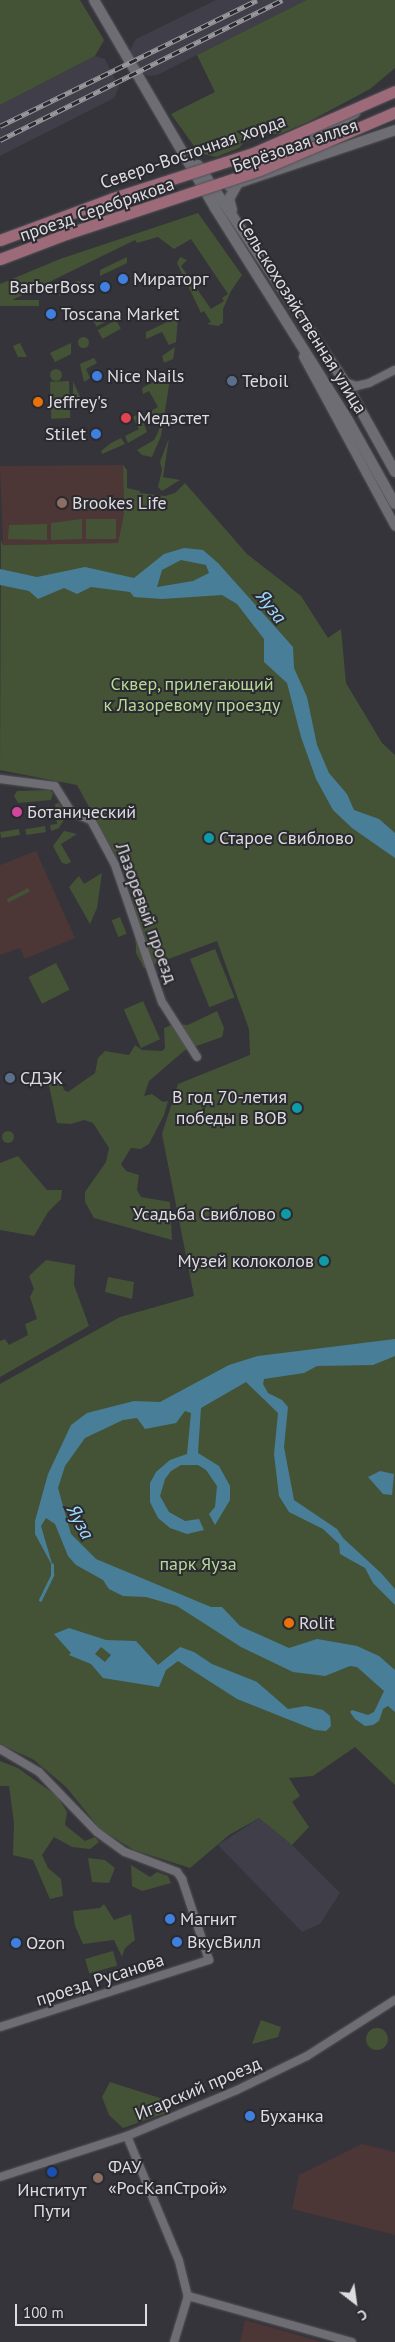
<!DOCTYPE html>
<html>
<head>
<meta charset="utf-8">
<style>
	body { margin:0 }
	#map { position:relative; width:395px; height:2342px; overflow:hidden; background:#35343a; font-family:"PT Sans",sans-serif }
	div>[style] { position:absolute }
	.built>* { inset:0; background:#3f3e49 }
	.education>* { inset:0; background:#4c3736 }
	.green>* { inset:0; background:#445336; transform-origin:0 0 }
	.round { border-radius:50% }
	.water>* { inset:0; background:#497e98 }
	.stream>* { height:2.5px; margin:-1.25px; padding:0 1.25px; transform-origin:1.25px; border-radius:1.25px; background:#497e98 }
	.roads { filter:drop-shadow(0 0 1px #535256) drop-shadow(0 0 1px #535256) }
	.minor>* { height:8px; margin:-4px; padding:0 4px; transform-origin:4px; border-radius:4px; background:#6e6d74 }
	.tertiary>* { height:9px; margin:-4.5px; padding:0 4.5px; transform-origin:4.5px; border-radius:4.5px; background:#6e6d74 }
	.secondary>* { height:10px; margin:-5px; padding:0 5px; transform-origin:5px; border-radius:5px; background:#6e6d74 }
	.rail>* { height:4.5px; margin-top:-2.25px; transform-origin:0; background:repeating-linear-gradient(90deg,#2b2a30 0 8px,#99989c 0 16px); box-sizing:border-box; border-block:1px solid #99989c }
	.bridges { filter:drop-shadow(0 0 1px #535256) drop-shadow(0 0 1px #535256) }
	.primary-bridge>* { height:11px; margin:-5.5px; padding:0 5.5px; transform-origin:5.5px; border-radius:5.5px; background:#9c6a79 }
	.dots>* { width:14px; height:14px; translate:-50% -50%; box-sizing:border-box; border:2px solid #2b2a30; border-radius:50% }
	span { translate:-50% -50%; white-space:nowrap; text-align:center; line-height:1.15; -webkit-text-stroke:4px #2b2a30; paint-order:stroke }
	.street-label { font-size:18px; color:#dddde0 }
	.poi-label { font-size:18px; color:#dddde0 }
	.left { translate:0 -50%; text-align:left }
	.right { translate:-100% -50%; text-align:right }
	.park-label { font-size:18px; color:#b7da96 }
	.water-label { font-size:19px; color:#9ddcfe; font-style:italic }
	.north { position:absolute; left:330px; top:2277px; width:50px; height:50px; -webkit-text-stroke:4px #2b2a30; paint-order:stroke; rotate:150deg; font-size:14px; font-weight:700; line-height:20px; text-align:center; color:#dddde0 }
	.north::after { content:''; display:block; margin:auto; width:18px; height:22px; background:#dddde0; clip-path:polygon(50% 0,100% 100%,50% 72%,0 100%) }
	.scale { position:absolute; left:15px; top:2304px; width:132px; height:22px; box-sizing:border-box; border:2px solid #dddde0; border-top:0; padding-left:6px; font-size:15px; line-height:18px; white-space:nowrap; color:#dddde0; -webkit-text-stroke:4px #2b2a30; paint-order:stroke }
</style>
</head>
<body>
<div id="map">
	<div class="built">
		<i style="clip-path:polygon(216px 0,306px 0,157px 75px,148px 76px,140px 71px,129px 52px,136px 39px)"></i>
		<i style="clip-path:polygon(95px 56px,105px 59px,119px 87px,114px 98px,0 156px,0 105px)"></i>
		<i style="clip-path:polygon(259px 1818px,292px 1845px,340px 1893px,320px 1924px,302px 1932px,218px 1845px)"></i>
	</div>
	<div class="education">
		<i style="clip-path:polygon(123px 465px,124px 514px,118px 543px,3px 545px,0 466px)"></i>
		<i style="clip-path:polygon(36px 851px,75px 938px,25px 959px,20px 948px,0 955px,0 865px)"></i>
		<i style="clip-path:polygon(362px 2144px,395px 2152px,395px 2235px,292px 2209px,299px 2175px)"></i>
		<i style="clip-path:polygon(245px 2320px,322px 2342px,240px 2342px)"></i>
	</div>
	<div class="green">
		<i style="clip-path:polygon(0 0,80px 0,104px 40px,95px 56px,0 105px)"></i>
		<i style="clip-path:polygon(306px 0,395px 0,395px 68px,370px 89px,310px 121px,280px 134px,266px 134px,244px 142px,239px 148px,216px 157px,199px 153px,171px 114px,215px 92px,197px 55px)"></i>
		<i style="clip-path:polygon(198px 213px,242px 275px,231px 291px,223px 309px,223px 323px,218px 326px,207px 324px,211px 322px,204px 311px,201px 313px,177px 263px,180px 257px,187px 260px,181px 266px,211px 309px,224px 301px,222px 298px,228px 294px,191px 239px,174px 249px,158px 237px,137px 243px,135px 240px,0 306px,0 284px,60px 259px)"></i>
		<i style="clip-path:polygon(127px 257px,127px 263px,100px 276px,100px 270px)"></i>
		<i style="clip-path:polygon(77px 281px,85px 283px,59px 296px,59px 290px)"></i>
		<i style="left:39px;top:300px;width:6px;height:43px;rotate:90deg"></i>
		<i style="left:111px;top:309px;width:9px;height:21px;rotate:63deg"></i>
		<i style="clip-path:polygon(178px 317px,176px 342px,169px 345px,162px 332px,146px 339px,146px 332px)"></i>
		<i style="left:116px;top:320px;width:10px;height:21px;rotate:61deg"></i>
		<i class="round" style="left:77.5px;top:336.5px;width:11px;height:11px"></i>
		<i style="clip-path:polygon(20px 343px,27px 357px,18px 357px,13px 346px)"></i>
		<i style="clip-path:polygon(71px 343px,71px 354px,55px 362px,50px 353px)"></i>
		<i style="clip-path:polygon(175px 347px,173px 359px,164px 363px,162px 356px)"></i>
		<i style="clip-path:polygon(94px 358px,97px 363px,86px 369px,90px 378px,84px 382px,80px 364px)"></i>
		<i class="round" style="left:50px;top:369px;width:12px;height:12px"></i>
		<i style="clip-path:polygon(171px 373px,161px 436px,152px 457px,142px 455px,137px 450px,154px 440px,159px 430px,151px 411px,158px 407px,149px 391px,143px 394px,142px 388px)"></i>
		<i style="left:69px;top:381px;width:37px;height:19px;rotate:88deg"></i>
		<i style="clip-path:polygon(73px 381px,82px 401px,73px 406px)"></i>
		<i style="clip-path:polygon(140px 413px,147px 432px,128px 443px,125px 436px,139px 429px,133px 417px)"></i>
		<i style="clip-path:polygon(121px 438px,125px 444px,102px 454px,101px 451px,111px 443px)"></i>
		<i style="clip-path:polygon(169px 438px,163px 477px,180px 480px,162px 491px,158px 487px,162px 470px,160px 462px)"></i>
		<i style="clip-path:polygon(123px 465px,127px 470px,127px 488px,140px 491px,140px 493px,165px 496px,175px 493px,185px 483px,247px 554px,301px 596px,328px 638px,341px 629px,346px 683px,382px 743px,395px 755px,395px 1785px,355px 1747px,313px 1776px,289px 1778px,300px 1796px,292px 1802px,309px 1827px,292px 1845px,259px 1818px,229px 1835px,190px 1868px,134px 1850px,101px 1830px,66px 1787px,34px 1760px,0 1744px,0 1384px,120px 1317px,194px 1296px,162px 1134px,178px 1084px,250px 1055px,249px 1029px,217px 941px,144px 968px,136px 953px,135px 909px,128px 878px,77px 785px,0 770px,1px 540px,3px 545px,118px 543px,124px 514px)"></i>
		<i style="clip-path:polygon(82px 519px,82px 539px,51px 540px,51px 523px)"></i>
		<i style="left:86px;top:519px;width:30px;height:20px"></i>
		<i style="clip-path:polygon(47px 524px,47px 540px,8px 539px,9px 525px)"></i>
		<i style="clip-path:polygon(49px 790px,53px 793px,51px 800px,18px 803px,14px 796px,17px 791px)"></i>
		<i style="clip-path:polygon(59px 803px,66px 816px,59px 828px,51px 831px,50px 825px,57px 824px,55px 804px)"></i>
		<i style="left:45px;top:826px;width:6px;height:20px;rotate:81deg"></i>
		<i style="left:19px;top:829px;width:6px;height:19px;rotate:81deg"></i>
		<i style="clip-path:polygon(64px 831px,77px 834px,61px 844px,71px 862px,67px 864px,62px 863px,53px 846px)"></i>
		<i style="clip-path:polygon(102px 873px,97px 908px,90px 924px,69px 887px,79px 876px,84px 884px)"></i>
		<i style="left:28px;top:888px;width:4px;height:24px;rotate:63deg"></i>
		<i style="left:120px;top:917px;width:18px;height:9px;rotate:68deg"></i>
		<i style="left:215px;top:949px;width:52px;height:27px;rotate:68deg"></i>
		<i style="left:56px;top:963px;width:30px;height:31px;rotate:63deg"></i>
		<i style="left:143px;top:1001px;width:42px;height:21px;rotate:66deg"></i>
		<i style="clip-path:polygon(217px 1011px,224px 1028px,222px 1037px,185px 1050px,149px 1081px,144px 1096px,152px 1094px,163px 1102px,168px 1101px,164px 1115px,149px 1144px,141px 1149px,131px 1148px,121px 1164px,126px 1171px,139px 1175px,137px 1190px,141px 1197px,170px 1202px,172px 1240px,94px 1218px,85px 1202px,85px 1192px,106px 1162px,109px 1148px,93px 1123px,84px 1120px,71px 1124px,57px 1123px,48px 1081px,52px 1073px,60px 1077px,64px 1090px,68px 1092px,95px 1073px,98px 1058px,105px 1051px,129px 1055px,135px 1045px,142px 1050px,162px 1051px,165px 1048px,164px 1028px,174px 1024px,188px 1025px)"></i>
		<i class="round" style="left:2px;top:1131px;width:12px;height:12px"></i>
		<i style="clip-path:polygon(18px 1156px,47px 1190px,62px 1190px,61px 1199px,48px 1212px,34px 1236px,0 1230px,0 1163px)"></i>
		<i style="clip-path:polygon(46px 1260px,75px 1265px,74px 1285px,89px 1326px,0 1377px,0 1341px,5px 1339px,9px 1345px,28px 1335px,25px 1324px,37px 1319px,30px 1297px,34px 1289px,29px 1276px)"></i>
		<i style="clip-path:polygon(108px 1277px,134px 1282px,132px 1299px,105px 1292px)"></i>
		<i style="clip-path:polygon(0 1761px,18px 1768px,57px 1796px,67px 1812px,65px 1825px,85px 1841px,95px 1837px,99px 1842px,90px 1849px,72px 1847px,54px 1837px,42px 1855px,48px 1868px,61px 1879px,63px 1896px,50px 1899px,33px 1860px,13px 1855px,14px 1823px,9px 1786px,0 1786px)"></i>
		<i style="clip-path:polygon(88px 1858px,105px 1860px,115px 1868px,109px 1883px,92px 1882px)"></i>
		<i style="clip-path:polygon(131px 1865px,150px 1877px,157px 1872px,168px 1876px,171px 1883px,142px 1891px,132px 1886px)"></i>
		<i style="clip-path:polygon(104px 1904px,114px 1920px,131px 1914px,135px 1940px,125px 1948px,122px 1957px,114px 1940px,83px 1944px,75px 1926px,73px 1911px,100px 1908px)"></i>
		<i style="left:113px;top:1951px;width:15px;height:29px;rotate:74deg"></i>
		<i style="clip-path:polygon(261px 2020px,281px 2027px,278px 2037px,252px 2044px)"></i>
		<i class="round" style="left:366px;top:2028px;width:22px;height:22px"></i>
		<i style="clip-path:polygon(110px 2082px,166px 2100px,169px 2112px,123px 2128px,109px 2115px,102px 2097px)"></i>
	</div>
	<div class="water">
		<i style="clip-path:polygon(evenodd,184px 548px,203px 550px,218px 563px,293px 647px,294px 668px,307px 697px,317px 745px,329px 773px,347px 794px,354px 810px,379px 819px,395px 833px,395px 858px,352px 828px,333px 810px,316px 779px,301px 737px,287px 683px,264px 662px,264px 639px,237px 604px,222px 595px,162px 599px,134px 597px,130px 592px,91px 587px,77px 594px,64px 588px,38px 599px,29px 591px,0 585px,0 569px,37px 577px,85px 567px,134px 578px,164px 554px,184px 548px,181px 560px,206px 565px,209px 573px,193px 581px,157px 587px,162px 570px,181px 560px)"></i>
		<i style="clip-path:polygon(395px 1339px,395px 1356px,373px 1365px,317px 1366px,304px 1373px,264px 1379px,263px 1384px,268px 1393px,282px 1400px,288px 1407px,284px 1447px,294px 1500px,337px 1529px,343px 1538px,381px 1573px,395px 1589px,395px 1605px,373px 1583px,365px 1568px,340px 1554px,339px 1544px,323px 1529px,289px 1512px,279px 1496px,274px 1454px,278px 1413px,246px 1382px,201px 1408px,198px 1453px,219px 1466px,230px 1486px,230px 1500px,215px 1525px,209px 1514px,215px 1507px,217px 1486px,206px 1470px,198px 1465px,181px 1465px,171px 1471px,165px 1479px,160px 1496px,169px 1512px,185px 1521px,199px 1519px,204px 1530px,187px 1534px,170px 1528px,158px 1518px,150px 1502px,150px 1483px,156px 1472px,170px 1460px,187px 1454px,191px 1413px,185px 1411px,176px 1423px,145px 1429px,137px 1418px,123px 1420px,85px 1438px,65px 1466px,58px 1488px,71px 1534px,96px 1559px,211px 1607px,222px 1607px,240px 1626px,289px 1648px,317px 1639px,357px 1646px,379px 1656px,395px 1670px,395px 1712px,388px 1706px,383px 1709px,379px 1721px,373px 1725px,365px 1726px,355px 1719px,350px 1712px,352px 1710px,368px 1715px,374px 1712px,384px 1691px,357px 1667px,350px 1666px,325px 1676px,293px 1672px,241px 1647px,177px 1606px,146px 1597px,123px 1596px,109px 1589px,103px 1580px,76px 1565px,68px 1556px,55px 1524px,46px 1518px,41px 1526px,53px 1567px,35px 1534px,35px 1521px,48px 1474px,71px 1425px,87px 1413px,134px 1401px,160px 1402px,229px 1365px,258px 1356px)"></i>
		<i style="clip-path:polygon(380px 1471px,394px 1474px,392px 1495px,383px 1494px,368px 1477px)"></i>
		<i style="clip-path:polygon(evenodd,69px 1628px,106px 1640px,136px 1641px,158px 1665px,180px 1647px,194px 1652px,212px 1664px,257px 1682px,288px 1709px,306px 1706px,323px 1710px,330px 1716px,331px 1726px,326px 1731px,315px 1730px,237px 1699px,178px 1661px,166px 1670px,159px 1687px,103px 1678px,91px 1664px,69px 1655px,71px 1653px,54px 1634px,69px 1628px,101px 1647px,111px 1655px,105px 1662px,95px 1654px,101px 1647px)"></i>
	</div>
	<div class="stream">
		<i style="left:40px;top:1600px;width:28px;rotate:-64deg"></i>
		<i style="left:52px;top:1575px;width:10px;rotate:-90deg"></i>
	</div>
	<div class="roads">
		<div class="minor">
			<i style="left:345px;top:382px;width:12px;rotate:20deg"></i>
			<i style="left:356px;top:386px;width:13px;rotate:-13deg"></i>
			<i style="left:369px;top:383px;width:29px;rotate:-27deg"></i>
			<i style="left:0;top:779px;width:55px;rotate:7.3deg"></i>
			<i style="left:55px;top:786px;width:31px;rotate:58deg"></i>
			<i style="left:71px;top:812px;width:22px;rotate:22deg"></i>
			<i style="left:91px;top:820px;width:51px;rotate:61.9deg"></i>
			<i style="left:115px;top:865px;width:145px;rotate:71.1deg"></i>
			<i style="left:162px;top:1002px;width:65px;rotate:57.5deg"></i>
			<i style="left:0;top:1749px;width:45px;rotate:30.5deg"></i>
			<i style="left:39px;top:1772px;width:83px;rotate:46deg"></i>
			<i style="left:97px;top:1832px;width:34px;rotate:36deg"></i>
			<i style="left:125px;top:1852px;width:56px;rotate:21deg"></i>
			<i style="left:177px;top:1872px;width:9px;rotate:54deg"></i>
			<i style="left:182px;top:1879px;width:85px;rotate:71.6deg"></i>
			<i style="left:209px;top:1960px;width:219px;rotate:162.2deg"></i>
			<i style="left:127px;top:2136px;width:135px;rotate:67.4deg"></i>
			<i style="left:179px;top:2261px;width:36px;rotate:76deg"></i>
			<i style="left:188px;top:2296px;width:48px;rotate:106.9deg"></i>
			<i style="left:0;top:2177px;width:133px;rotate:-17.9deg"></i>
			<i style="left:127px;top:2136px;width:119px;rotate:-22.7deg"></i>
			<i style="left:237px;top:2090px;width:78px;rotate:-25.9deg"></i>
			<i style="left:307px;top:2056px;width:104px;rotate:-32.5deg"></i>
			<i style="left:188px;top:2296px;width:170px;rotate:15.7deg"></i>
		</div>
		<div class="tertiary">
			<i style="left:303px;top:356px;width:193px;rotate:61.6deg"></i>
		</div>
		<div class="secondary">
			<i style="left:94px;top:0;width:241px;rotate:59.8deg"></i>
			<i style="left:215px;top:208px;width:250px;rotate:57.9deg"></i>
			<i style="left:348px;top:420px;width:96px;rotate:60.8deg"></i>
			<i style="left:257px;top:156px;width:59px;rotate:-19.7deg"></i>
			<i style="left:313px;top:136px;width:48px;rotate:-28.7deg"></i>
			<i style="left:198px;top:165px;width:262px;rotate:55.9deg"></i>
			<i style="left:345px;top:382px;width:103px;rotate:60.9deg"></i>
			<i style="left:229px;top:186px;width:175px;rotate:-18.6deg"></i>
			<i style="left:232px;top:210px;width:11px;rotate:-105deg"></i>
			<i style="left:229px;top:199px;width:18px;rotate:-61deg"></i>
		</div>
	</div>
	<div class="rail">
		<i style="left:0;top:126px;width:286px;rotate:-26.1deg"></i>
		<i style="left:0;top:140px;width:315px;rotate:-26.4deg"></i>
	</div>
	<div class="bridges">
		<div class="primary-bridge">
			<i style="left:0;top:240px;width:121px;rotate:-20.4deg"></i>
			<i style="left:113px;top:198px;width:147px;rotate:-17.8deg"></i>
			<i style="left:253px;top:153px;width:155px;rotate:-23.6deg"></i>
			<i style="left:0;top:259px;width:71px;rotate:-20.7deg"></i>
			<i style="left:66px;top:234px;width:204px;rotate:-18.3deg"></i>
			<i style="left:260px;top:170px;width:147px;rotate:-23.2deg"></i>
		</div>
	</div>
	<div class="dots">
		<i style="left:123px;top:279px;background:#3f7fe0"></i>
		<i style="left:105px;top:287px;background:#3f7fe0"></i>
		<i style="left:51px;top:314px;background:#3f7fe0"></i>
		<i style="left:97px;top:376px;background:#3f7fe0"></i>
		<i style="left:232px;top:381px;background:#5c6f8a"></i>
		<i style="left:38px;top:402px;background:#e8710a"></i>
		<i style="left:126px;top:418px;background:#e0444e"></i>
		<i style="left:96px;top:434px;background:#3f7fe0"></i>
		<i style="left:62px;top:503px;background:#8d6e63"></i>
		<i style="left:17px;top:812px;background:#d1479c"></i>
		<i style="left:209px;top:838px;background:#0f9aa8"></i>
		<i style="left:10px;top:1078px;background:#5c6f8a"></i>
		<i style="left:297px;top:1108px;background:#0f9aa8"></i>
		<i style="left:286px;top:1214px;background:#0f9aa8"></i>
		<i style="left:324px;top:1261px;background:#0f9aa8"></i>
		<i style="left:289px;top:1623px;background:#e8710a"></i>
		<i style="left:170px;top:1919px;background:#3f7fe0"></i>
		<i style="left:177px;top:1942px;background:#3f7fe0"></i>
		<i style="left:16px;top:1943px;background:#3f7fe0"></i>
		<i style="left:250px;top:2116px;background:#3f7fe0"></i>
		<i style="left:52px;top:2172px;background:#1a4fb4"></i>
		<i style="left:98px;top:2178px;background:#8d6e63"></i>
	</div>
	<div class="street-label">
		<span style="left:295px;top:146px;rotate:-19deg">Берёзовая аллея</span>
		<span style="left:193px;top:152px;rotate:-19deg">Северо-Восточная хорда</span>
		<span style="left:97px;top:210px;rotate:-19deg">проезд Серебрякова</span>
		<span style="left:302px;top:316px;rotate:58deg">Сельскохозяйственная улица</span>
		<span style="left:146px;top:913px;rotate:70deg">Лазоревый проезд</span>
		<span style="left:100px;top:1980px;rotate:-18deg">проезд Русанова</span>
		<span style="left:198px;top:2089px;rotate:-23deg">Игарский проезд</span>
	</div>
	<div class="poi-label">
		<span class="left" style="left:133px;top:279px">Мираторг</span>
		<span class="right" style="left:95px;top:287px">BarberBoss</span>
		<span class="left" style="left:61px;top:314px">Toscana Market</span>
		<span class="left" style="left:107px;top:376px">Nice Nails</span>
		<span class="left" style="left:242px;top:381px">Teboil</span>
		<span class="left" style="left:48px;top:402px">Jeffrey's</span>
		<span class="left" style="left:137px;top:418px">Медэстет</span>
		<span class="right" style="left:86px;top:434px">Stilet</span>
		<span class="left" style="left:72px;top:503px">Brookes Life</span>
		<span class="left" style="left:27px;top:812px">Ботанический</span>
		<span class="left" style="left:219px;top:838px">Старое Свиблово</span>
		<span class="left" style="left:20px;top:1078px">СДЭК</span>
		<span class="right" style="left:287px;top:1108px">В год 70-летия<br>победы в ВОВ</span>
		<span class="right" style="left:276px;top:1214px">Усадьба Свиблово</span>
		<span class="right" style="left:314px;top:1261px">Музей колоколов</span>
		<span class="left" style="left:299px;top:1623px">Rolit</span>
		<span class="left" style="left:180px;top:1919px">Магнит</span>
		<span class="left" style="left:187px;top:1942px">ВкусВилл</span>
		<span class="left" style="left:26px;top:1943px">Ozon</span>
		<span class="left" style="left:260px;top:2116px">Буханка</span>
		<span class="left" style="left:108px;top:2178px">ФАУ<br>«РосКапСтрой»</span>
		<span style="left:52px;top:2201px">Институт<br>Пути</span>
	</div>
	<div class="park-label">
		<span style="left:192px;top:695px">Сквер, прилегающий<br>к Лазоревому проезду</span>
		<span style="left:198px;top:1564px">парк Яуза</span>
	</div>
	<div class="water-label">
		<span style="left:271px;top:607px;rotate:52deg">Яуза</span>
		<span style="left:80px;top:1522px;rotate:62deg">Яуза</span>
	</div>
	<div class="north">С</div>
	<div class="scale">100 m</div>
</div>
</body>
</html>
